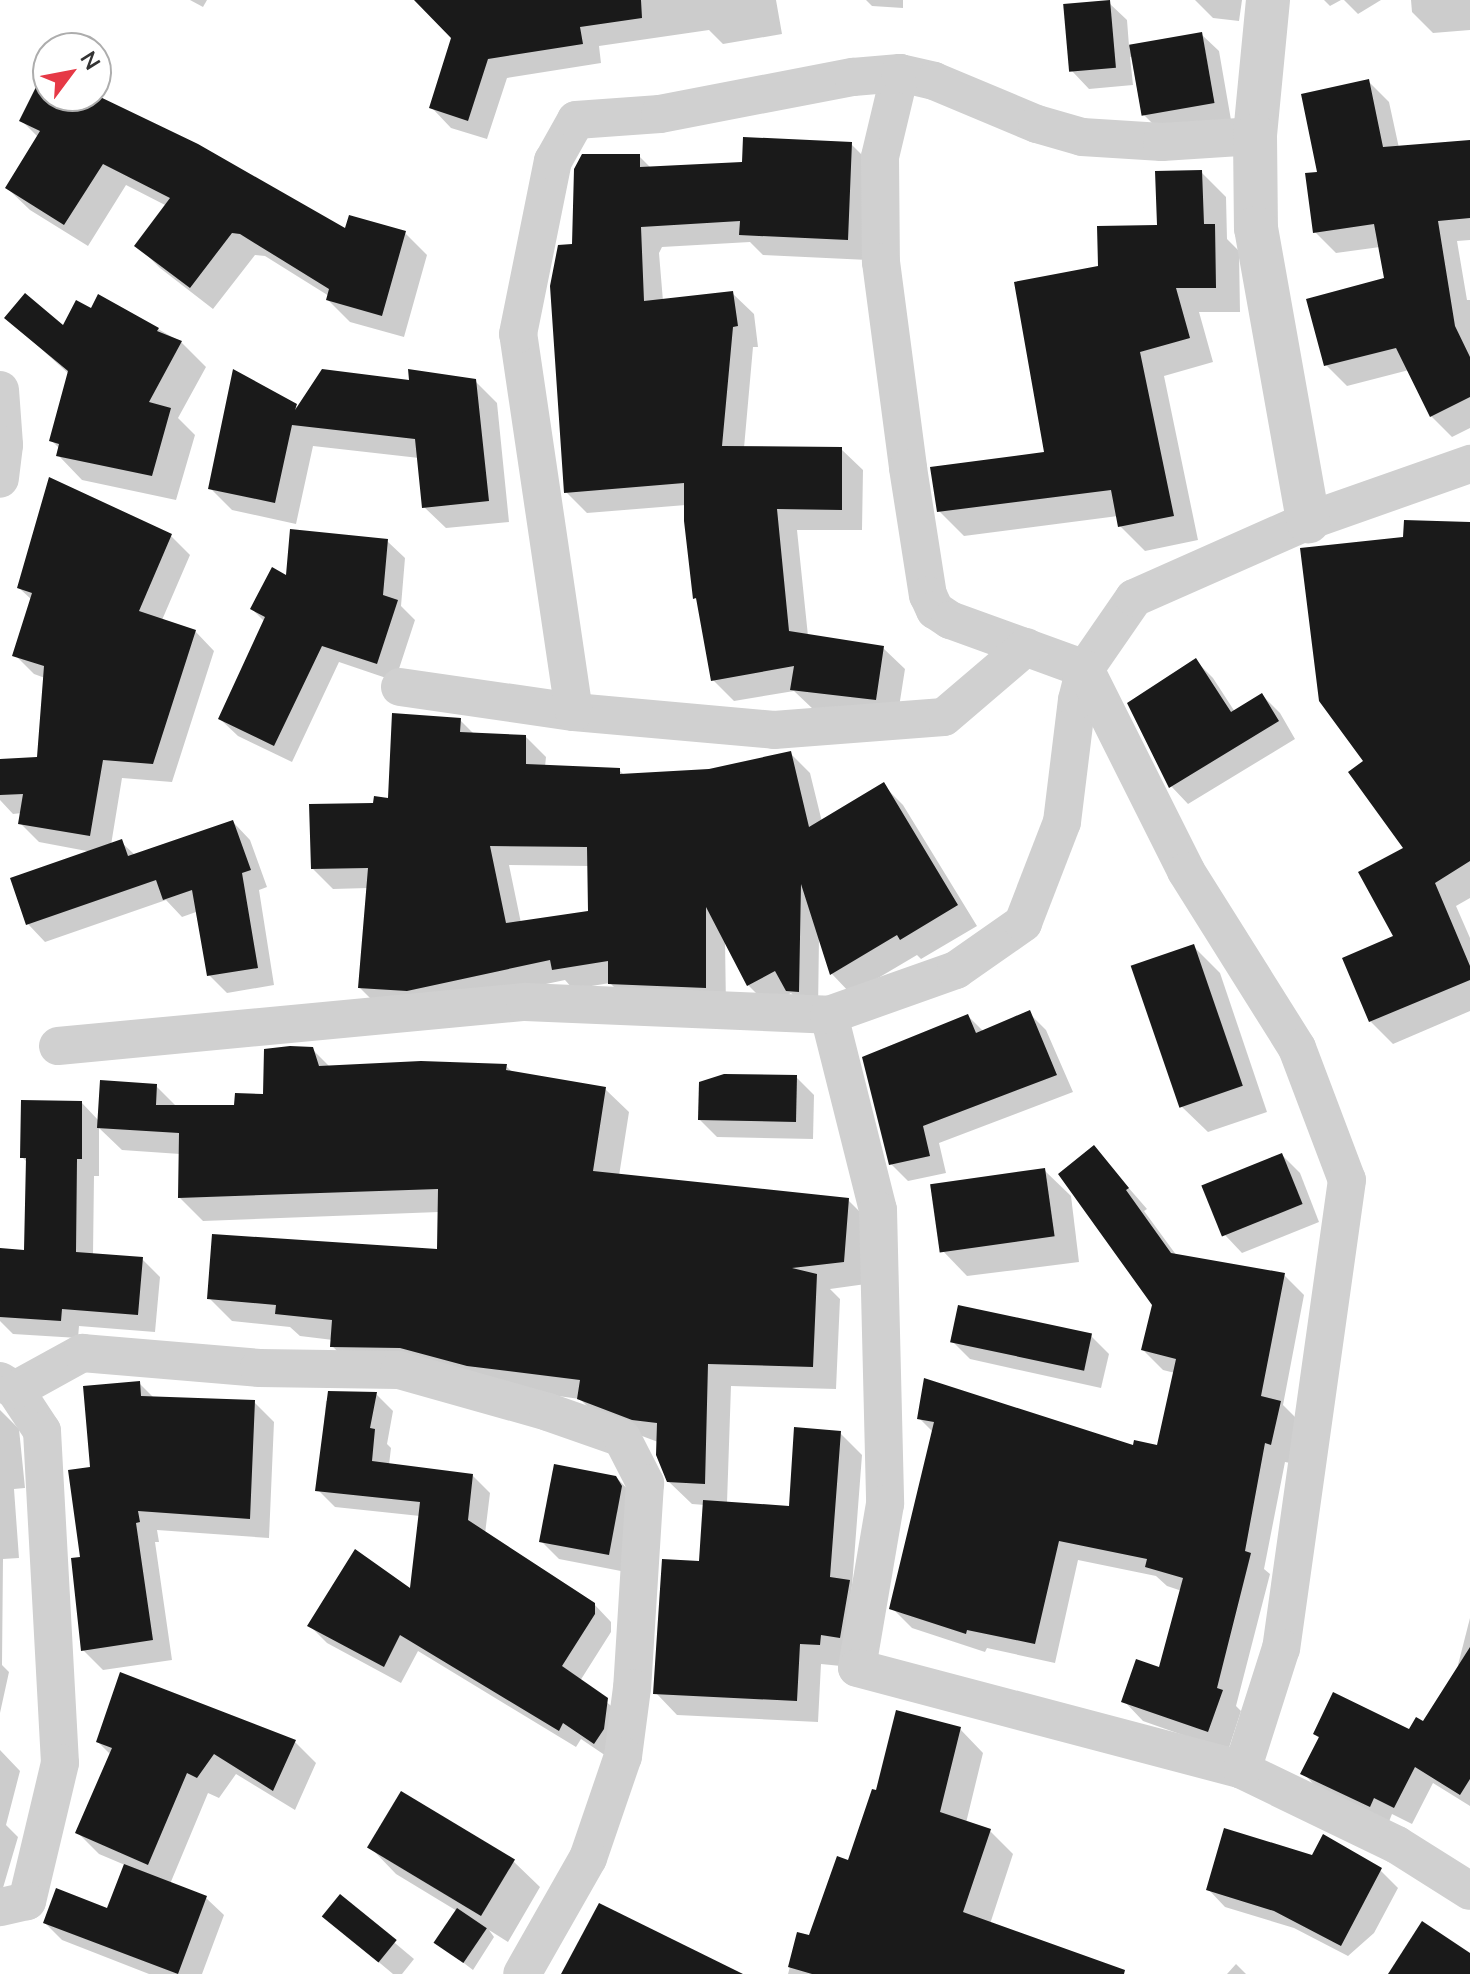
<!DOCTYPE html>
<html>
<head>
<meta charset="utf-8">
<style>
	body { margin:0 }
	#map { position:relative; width:1470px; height:1974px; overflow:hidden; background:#fff; font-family:Mulish,sans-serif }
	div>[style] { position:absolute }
	.shadow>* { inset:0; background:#0003 }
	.building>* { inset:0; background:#1a1a1a; transform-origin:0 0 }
	.minor>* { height:38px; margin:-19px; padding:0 19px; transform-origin:19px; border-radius:19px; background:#d0d0d0 }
	.tertiary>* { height:44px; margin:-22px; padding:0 22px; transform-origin:22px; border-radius:22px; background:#d0d0d0 }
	span { translate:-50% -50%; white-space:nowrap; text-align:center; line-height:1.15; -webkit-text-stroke:8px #fff; paint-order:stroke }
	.north { position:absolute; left:32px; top:32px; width:80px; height:80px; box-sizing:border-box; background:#fff; border:2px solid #adadad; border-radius:50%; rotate:58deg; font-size:22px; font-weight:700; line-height:32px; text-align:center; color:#333 }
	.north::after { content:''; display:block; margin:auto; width:28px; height:36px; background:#e63946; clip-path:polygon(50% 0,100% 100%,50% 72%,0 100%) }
</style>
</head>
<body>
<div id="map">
	<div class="shadow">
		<i style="clip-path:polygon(190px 0,207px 0,203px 7px)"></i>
		<i style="clip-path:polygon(417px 0,776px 0,782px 34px,723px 44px,709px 30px,599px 46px,601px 63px,507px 78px,487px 139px,451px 128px,432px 108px,454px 38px)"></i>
		<i style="clip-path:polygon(866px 0,903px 0,903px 8px,872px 6px)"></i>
		<i style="clip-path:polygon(1195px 0,1242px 0,1239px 21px,1213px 18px)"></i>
		<i style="clip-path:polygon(1324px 0,1341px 0,1330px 6px)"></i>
		<i style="clip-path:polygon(1344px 0,1381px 0,1358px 14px)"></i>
		<i style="clip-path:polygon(1411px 0,1470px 0,1470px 30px,1433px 33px,1412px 12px)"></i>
		<i style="clip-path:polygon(1109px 3px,1127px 20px,1129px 46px,1201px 34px,1219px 51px,1231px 120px,1161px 132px,1144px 115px,1134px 56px,1130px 57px,1133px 85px,1089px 89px,1072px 71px)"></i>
		<i style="clip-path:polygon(48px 72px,48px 96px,347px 231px,405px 233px,427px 255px,404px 337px,350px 322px,328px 300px,329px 296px,265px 256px,255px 255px,213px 309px,160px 268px,137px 245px,167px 206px,126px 185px,88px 246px,30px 210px,7px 188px,38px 137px,21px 120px)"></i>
		<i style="clip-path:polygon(1369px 82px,1389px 102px,1399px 148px,1470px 142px,1470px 240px,1457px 241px,1467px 300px,1470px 300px,1470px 428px,1452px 437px,1431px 416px,1409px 370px,1347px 386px,1326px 365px,1386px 280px,1380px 247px,1336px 253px,1315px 232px,1320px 173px)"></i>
		<i style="clip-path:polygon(851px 144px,872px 165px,868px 260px,763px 255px,750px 242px,662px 247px,659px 253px,663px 301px,732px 293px,754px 314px,758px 347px,753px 347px,744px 448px,841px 449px,863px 470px,862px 530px,797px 530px,808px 636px,883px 648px,905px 669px,897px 720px,814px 710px,794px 691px,734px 701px,713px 680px,699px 602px,695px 598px,686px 505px,587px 513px,566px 492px,574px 246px,639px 156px,652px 169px,744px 164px)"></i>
		<i style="clip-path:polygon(1201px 172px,1226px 197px,1227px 239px,1239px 251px,1240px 312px,1199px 312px,1213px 362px,1164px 376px,1198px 540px,1145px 551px,1120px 526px,1118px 516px,964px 536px,939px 511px,1047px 454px,1100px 268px,1159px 227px)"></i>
		<i style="clip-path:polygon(7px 318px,64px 328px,158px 329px,181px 342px,206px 367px,178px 418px,195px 435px,176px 500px,82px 480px,58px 455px,60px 449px,51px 440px,69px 374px)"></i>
		<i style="clip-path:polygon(475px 381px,497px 403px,509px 522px,446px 528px,424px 507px,419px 458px,313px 446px,296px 524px,232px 510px,210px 488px,295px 406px,299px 409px)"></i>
		<i style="clip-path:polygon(1470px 524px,1470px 898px,1456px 906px,1470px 938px,1470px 1011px,1393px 1044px,1370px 1021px,1396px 937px,1406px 848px,1366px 761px,1405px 538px)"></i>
		<i style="clip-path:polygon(171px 536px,190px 555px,162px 620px,195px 631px,214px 651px,172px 782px,122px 778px,111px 845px,121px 842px,135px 855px,233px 822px,250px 840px,267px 887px,259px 890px,274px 985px,227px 993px,209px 975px,196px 912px,182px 917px,166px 900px,45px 942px,28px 924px,92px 852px,39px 842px,20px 823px,22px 813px,13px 814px,0 800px,0 761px,39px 759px,45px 678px,34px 674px,15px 655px,32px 600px,19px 588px)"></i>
		<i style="clip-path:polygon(387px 541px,405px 558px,401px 606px,415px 620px,395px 681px,339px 662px,292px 762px,238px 736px,220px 719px,265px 622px,252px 609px,288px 579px)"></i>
		<i style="clip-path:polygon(1196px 661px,1213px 678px,1235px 712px,1262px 695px,1280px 713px,1295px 739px,1188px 804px,1171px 786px)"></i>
		<i style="clip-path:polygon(evenodd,460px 720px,474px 734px,526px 737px,546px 757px,545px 767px,619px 770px,625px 776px,709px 771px,790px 753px,810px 773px,822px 822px,883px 785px,903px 805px,977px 926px,921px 959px,917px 955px,851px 994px,832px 974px,819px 938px,818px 1011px,808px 1010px,791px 993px,768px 1005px,748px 985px,725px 940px,726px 1007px,630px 1003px,610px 983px,573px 989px,565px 980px,469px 1000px,380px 1008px,360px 988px,368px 888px,333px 889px,313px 869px,375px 805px,390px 800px,460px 720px,509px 865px,590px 866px,590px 912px,521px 923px,509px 865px)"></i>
		<i style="clip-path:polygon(1194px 947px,1220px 973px,1267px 1112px,1208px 1132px,1181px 1106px)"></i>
		<i style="clip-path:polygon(1029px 1013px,1046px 1030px,1073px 1092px,939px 1143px,946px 1173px,908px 1181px,891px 1164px,968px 1016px,984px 1032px)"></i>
		<i style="clip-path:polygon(312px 1049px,330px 1067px,506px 1066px,513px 1073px,605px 1089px,629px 1112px,619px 1176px,848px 1200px,871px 1223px,866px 1284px,830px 1289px,840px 1299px,836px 1389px,731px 1386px,727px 1503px,791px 1508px,840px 1433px,862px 1455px,852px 1586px,841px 1666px,821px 1664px,818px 1722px,677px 1715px,656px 1693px,701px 1563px,705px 1505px,692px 1504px,668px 1481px,658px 1442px,602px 1421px,580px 1399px,356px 1369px,332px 1346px,333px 1340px,300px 1336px,290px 1327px,232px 1321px,209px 1298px,438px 1251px,439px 1212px,203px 1221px,180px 1198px,180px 1154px,122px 1150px,99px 1128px,99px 1176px,94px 1176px,93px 1255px,142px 1259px,160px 1277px,155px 1332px,79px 1326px,78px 1338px,13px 1334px,0 1321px,0 1250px,26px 1252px,28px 1163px,22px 1157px,82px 1103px,99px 1121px,156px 1086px,177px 1107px,236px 1107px,264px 1096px)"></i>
		<i style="clip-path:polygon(796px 1077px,814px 1095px,813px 1139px,717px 1137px,700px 1120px)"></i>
		<i style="clip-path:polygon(1094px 1148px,1147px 1209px,1144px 1211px,1177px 1256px,1284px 1275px,1304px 1295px,1283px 1405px,1300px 1422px,1290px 1463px,1285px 1462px,1264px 1569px,1270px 1574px,1236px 1706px,1241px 1711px,1228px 1751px,1143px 1721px,1124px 1701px,1160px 1670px,1182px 1591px,1167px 1586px,1156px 1576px,1078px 1560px,1055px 1663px,987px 1648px,985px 1652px,912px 1628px,892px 1608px,933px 1432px,919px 1418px,1134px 1448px,1158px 1447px,1175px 1373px,1163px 1370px,1143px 1350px,1154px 1304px)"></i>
		<i style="clip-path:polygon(1282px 1155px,1300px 1173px,1319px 1222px,1242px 1253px,1225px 1235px)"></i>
		<i style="clip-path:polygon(1044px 1170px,1071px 1196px,1079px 1262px,967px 1276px,941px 1249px)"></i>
		<i style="clip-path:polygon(1091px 1336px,1109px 1354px,1101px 1388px,970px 1359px,953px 1342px)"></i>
		<i style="clip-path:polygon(139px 1383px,155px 1399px,254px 1402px,274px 1422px,269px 1538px,157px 1530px,159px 1542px,155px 1542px,172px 1660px,103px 1670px,83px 1650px,82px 1559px,93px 1469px)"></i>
		<i style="clip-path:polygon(376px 1394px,393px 1411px,387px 1444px,391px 1448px,389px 1465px,472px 1475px,490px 1493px,485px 1534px,594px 1604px,611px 1622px,611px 1632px,580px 1681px,625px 1717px,612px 1760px,581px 1739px,576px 1747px,418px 1651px,401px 1683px,327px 1643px,310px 1626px,412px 1592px,420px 1516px,335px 1507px,318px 1490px,326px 1401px)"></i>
		<i style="clip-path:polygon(0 1410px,19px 1429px,25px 1488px,14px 1489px,19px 1558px,3px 1559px,2px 1665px,9px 1672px,0 1713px)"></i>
		<i style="clip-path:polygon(616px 1477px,634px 1496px,626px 1572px,559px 1559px,541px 1541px)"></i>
		<i style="clip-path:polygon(1470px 1618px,1470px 1677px,1458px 1665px)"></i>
		<i style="clip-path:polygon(1470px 1722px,1470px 1806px,1433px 1783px,1412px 1824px,1392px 1814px,1388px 1824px,1320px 1791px,1303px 1773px,1320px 1739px,1315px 1734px,1410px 1731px,1423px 1724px)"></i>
		<i style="clip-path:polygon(960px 1729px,983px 1753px,966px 1823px,990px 1831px,1013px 1854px,990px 1924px,1115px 1974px,788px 1974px,799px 1934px,811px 1937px,850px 1863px,877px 1793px)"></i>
		<i style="clip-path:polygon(98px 1742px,295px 1742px,316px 1763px,295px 1810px,236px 1774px,219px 1798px,208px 1793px,170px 1884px,206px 1898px,224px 1915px,202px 1974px,149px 1974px,62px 1940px,45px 1923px,108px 1911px,125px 1865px,99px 1854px,78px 1833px,111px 1755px)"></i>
		<i style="clip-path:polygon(0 1750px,20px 1771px,6px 1825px,18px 1837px,0 1898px)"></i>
		<i style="clip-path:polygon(370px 1847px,513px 1861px,540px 1887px,508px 1942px,489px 1930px,494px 1937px,473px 1970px,436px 1942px,457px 1911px,396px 1874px)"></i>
		<i style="clip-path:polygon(1313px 1858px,1380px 1870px,1398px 1888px,1374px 1933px,1348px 1956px,1294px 1928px,1225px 1907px,1208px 1889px)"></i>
		<i style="clip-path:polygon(340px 1897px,414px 1959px,402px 1974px,393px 1974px,325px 1917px)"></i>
		<i style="clip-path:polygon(1236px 1964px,1246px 1974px,1227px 1974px)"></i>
	</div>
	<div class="building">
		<i style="clip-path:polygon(414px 0,641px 0,642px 18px,580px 27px,583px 44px,488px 59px,468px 121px,429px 108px,451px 38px)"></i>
		<i style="left:1110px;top:0;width:68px;height:47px;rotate:85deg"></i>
		<i style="left:1202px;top:32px;width:72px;height:74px;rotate:80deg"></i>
		<i style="clip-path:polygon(45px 69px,48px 70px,48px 96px,96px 95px,198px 144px,345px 228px,349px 215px,406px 231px,382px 316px,326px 300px,329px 289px,240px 234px,232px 233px,190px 288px,134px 246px,170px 198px,103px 164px,64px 225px,5px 188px,40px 131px,19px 121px)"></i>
		<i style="clip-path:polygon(1369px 79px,1383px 147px,1470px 140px,1470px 218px,1438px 221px,1455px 326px,1470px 357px,1470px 397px,1430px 417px,1396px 348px,1324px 366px,1306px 299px,1384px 278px,1374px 224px,1313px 233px,1305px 173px,1317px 172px,1301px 94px)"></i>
		<i style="clip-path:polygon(743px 137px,852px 142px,848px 240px,739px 235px,740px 221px,641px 227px,644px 301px,733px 291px,738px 326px,733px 327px,722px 446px,842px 447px,842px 510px,777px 509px,789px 631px,884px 646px,876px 700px,790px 690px,794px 666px,711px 681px,696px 598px,693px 599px,684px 521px,684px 483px,564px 493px,550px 286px,558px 245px,572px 244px,574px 169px,582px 154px,640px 154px,640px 167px,742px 162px)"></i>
		<i style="clip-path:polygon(1202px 170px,1204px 224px,1215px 224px,1216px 288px,1176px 288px,1190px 338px,1140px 352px,1174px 516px,1118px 527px,1111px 490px,937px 512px,930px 467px,1044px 452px,1014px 282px,1098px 266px,1097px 226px,1157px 225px,1155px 171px)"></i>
		<i style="clip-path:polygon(25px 293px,63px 325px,76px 300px,91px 308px,98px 294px,159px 328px,157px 331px,182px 341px,149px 402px,171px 408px,152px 476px,56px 456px,59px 444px,49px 441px,68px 371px,4px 318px)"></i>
		<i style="clip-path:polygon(233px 369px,297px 404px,295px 410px,322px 369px,409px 380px,408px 369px,476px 379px,489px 501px,422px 508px,415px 439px,292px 425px,275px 503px,208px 489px)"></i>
		<i style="clip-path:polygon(49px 477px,172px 534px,139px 611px,196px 630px,153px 764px,103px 760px,90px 836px,18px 824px,23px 794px,0 795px,0 759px,37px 757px,44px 666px,12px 656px,32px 593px,17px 588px)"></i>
		<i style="clip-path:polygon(1404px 520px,1470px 522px,1470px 861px,1435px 883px,1470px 966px,1470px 980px,1369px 1022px,1342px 958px,1393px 936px,1358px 872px,1403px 848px,1348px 772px,1363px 761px,1319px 701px,1300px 548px,1403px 537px)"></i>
		<i style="clip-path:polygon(290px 529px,388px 539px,383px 595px,398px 600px,377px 664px,322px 646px,274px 746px,218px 719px,265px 617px,250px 609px,272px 567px,286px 575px)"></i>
		<i style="clip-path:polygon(1196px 658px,1231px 712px,1262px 693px,1279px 721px,1169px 788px,1127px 703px)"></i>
		<i style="clip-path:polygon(evenodd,392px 713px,461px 718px,460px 732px,526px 735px,526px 764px,620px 768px,620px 774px,709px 769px,791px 751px,809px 827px,884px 782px,958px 905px,900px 940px,897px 935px,830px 975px,801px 884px,799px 992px,786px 991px,775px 971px,747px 986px,706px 907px,706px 988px,608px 984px,608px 961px,552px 970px,550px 960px,407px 991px,358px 988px,368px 868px,311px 869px,309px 804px,373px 803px,374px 796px,388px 798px,392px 713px,490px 846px,587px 847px,588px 911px,506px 923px,490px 846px)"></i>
		<i style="clip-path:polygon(233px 820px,251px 870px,242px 873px,258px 968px,207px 976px,192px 890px,163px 900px,156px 880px,26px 925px,10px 878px,122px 839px,128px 856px)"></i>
		<i style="left:1194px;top:944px;width:150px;height:67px;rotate:71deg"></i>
		<i style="clip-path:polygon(1030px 1010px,1057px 1075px,923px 1126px,930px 1156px,889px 1165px,862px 1057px,968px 1014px,976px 1033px)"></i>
		<i style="clip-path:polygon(290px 1046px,313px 1047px,319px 1066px,421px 1061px,507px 1064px,506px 1070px,606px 1087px,593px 1171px,849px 1198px,844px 1262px,792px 1268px,817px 1274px,813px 1367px,708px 1364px,705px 1484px,667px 1482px,656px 1455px,657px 1423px,632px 1420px,577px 1399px,580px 1380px,467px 1366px,400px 1348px,330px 1347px,332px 1320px,275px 1314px,276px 1305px,207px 1299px,212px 1234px,437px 1249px,438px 1189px,178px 1198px,179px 1133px,97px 1128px,100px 1080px,157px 1084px,156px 1105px,234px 1105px,235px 1093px,263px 1094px,264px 1049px)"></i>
		<i style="clip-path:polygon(724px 1074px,797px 1075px,796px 1122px,698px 1120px,699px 1082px)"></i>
		<i style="clip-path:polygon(21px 1100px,82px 1101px,82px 1159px,77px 1159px,76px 1252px,143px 1257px,138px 1315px,62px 1309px,61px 1321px,0 1317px,0 1248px,24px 1250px,26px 1158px,20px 1158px)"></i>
		<i style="clip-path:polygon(1094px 1145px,1129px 1188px,1126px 1190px,1171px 1253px,1285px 1273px,1261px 1396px,1281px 1401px,1271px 1445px,1265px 1443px,1245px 1551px,1251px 1553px,1217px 1688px,1223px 1690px,1208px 1732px,1121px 1702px,1136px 1659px,1159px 1667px,1183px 1578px,1145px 1567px,1147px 1559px,1059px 1541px,1035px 1644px,967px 1630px,966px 1634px,889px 1609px,934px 1422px,917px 1419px,924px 1378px,1133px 1445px,1134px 1440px,1157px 1445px,1176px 1359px,1141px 1350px,1152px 1305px,1058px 1174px)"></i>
		<i style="left:1282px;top:1153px;width:55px;height:87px;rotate:68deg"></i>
		<i style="left:1045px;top:1168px;width:69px;height:116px;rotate:82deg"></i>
		<i style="left:958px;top:1305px;width:137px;height:38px;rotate:12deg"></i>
		<i style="clip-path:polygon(140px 1381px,141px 1396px,255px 1400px,250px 1519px,138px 1511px,140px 1522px,136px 1523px,153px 1640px,81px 1651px,71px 1558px,80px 1557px,68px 1470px,90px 1467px,83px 1386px)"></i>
		<i style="clip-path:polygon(328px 1391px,377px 1392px,370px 1428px,375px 1429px,372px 1461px,473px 1474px,468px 1520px,595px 1603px,595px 1614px,562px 1666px,608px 1698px,604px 1729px,594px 1744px,563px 1723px,559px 1731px,400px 1635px,384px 1667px,307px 1626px,355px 1549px,410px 1588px,420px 1502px,315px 1491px)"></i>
		<i style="clip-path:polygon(794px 1427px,841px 1431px,830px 1577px,850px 1580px,840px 1638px,821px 1635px,820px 1645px,800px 1644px,797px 1701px,653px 1694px,662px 1559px,699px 1561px,703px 1500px,789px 1506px)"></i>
		<i style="clip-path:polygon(554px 1464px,616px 1476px,622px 1486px,609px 1555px,539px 1542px)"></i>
		<i style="clip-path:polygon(1470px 1647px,1470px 1779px,1460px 1795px,1415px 1767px,1394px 1808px,1374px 1798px,1370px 1807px,1300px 1774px,1319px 1737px,1313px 1734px,1333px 1692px,1409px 1729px,1416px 1717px,1423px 1721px)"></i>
		<i style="clip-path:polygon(120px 1672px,296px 1740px,273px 1791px,214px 1754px,197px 1778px,187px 1773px,148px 1865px,75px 1833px,112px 1748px,96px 1742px)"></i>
		<i style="clip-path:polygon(896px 1710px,961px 1727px,940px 1812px,991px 1829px,963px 1912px,1125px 1970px,1124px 1974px,812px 1974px,788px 1967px,797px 1932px,809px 1935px,837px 1856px,848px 1860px,872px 1789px,876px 1790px)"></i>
		<i style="left:401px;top:1791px;width:133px;height:66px;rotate:31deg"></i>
		<i style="clip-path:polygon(1224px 1828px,1312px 1855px,1323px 1834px,1382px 1868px,1341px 1946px,1274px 1911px,1206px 1890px)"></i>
		<i style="clip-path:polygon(124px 1864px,207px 1896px,178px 1974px,43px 1923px,56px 1888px,107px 1908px)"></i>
		<i style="left:340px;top:1894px;width:73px;height:29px;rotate:39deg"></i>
		<i style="clip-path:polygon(599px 1903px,743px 1974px,561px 1974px)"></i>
		<i style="left:457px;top:1908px;width:36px;height:42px;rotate:34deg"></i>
		<i style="clip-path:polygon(1422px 1921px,1470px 1953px,1470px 1974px,1388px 1974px)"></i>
	</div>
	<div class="minor">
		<i style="left:900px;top:73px;width:86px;rotate:103.4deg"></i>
		<i style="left:880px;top:157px;width:105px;rotate:89.5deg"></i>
		<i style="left:881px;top:262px;width:208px;rotate:82.5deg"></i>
		<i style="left:908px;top:468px;width:129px;rotate:81.1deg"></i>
		<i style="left:928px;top:595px;width:17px;rotate:65deg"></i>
		<i style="left:935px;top:610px;width:18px;rotate:34deg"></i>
		<i style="left:950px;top:620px;width:144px;rotate:19.9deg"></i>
		<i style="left:1085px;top:669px;width:86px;rotate:-55.4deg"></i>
		<i style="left:1134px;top:598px;width:190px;rotate:-23.9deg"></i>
		<i style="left:1308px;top:521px;width:172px;rotate:-19.4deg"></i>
		<i style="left:0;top:390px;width:55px;rotate:85.8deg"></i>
		<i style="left:4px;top:445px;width:34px;rotate:97deg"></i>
		<i style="left:400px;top:687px;width:176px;rotate:8.2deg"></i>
		<i style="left:574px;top:712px;width:201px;rotate:5.1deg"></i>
		<i style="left:774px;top:730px;width:170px;rotate:-4.4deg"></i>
		<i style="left:944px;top:717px;width:108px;rotate:-40.5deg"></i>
		<i style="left:574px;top:712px;width:382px;rotate:-98.4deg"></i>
		<i style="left:518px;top:334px;width:177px;rotate:-78.6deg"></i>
		<i style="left:553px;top:161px;width:47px;rotate:-60.7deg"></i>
		<i style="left:576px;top:120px;width:84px;rotate:-4.1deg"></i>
		<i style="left:660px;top:114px;width:197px;rotate:-10.9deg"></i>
		<i style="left:853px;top:77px;width:47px;rotate:-4.9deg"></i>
		<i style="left:900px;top:73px;width:35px;rotate:13deg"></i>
		<i style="left:934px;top:81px;width:112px;rotate:22.7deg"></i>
		<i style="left:1037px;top:124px;width:47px;rotate:16.1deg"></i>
		<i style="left:1082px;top:137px;width:80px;rotate:3.6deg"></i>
		<i style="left:1162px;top:142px;width:93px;rotate:-3.7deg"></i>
		<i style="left:829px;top:1015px;width:201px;rotate:75.9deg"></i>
		<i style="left:878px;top:1210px;width:294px;rotate:88.6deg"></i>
		<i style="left:885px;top:1504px;width:166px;rotate:99.7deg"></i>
		<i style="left:857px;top:1668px;width:398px;rotate:14.8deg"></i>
		<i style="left:1242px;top:1770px;width:172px;rotate:25.8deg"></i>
		<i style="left:1397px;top:1845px;width:86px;rotate:32.2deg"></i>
		<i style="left:58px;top:1046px;width:469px;rotate:-5.4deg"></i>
		<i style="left:525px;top:1002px;width:304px;rotate:2.4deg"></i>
		<i style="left:829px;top:1015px;width:135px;rotate:-19.5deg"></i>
		<i style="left:956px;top:970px;width:82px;rotate:-35deg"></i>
		<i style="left:1023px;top:923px;width:108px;rotate:-68.9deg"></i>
		<i style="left:1062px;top:822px;width:123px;rotate:-83deg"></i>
		<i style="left:1077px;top:700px;width:32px;rotate:-76deg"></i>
		<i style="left:1085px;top:669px;width:226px;rotate:63.4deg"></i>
		<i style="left:1186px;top:871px;width:209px;rotate:57.9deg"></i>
		<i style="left:1297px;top:1048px;width:141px;rotate:69.3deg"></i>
		<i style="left:1347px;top:1180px;width:473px;rotate:98deg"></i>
		<i style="left:1281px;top:1648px;width:128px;rotate:107.7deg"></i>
		<i style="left:0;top:1381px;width:17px;rotate:31deg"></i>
		<i style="left:15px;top:1390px;width:49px;rotate:56.6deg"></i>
		<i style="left:42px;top:1431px;width:332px;rotate:86.9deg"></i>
		<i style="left:60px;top:1763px;width:142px;rotate:103.4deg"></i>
		<i style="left:27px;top:1901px;width:28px;rotate:167deg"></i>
		<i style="left:15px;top:1390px;width:77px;rotate:-28.9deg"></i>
		<i style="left:82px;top:1353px;width:178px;rotate:4.8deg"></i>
		<i style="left:259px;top:1368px;width:140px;rotate:0.8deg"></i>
		<i style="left:399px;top:1370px;width:155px;rotate:15.7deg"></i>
		<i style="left:548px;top:1412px;width:78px;rotate:19.4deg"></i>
		<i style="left:622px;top:1438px;width:51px;rotate:62.9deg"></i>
		<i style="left:645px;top:1483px;width:205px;rotate:93.6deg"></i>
		<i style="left:632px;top:1688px;width:69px;rotate:97.5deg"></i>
		<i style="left:623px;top:1756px;width:108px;rotate:108.9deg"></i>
		<i style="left:588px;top:1858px;width:133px;rotate:119.6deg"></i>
	</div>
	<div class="tertiary">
		<i style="left:1268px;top:0;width:137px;rotate:95.5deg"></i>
		<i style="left:1255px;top:136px;width:92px;rotate:89.4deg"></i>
		<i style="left:1256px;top:228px;width:298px;rotate:79.9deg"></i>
	</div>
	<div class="north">N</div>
</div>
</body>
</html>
